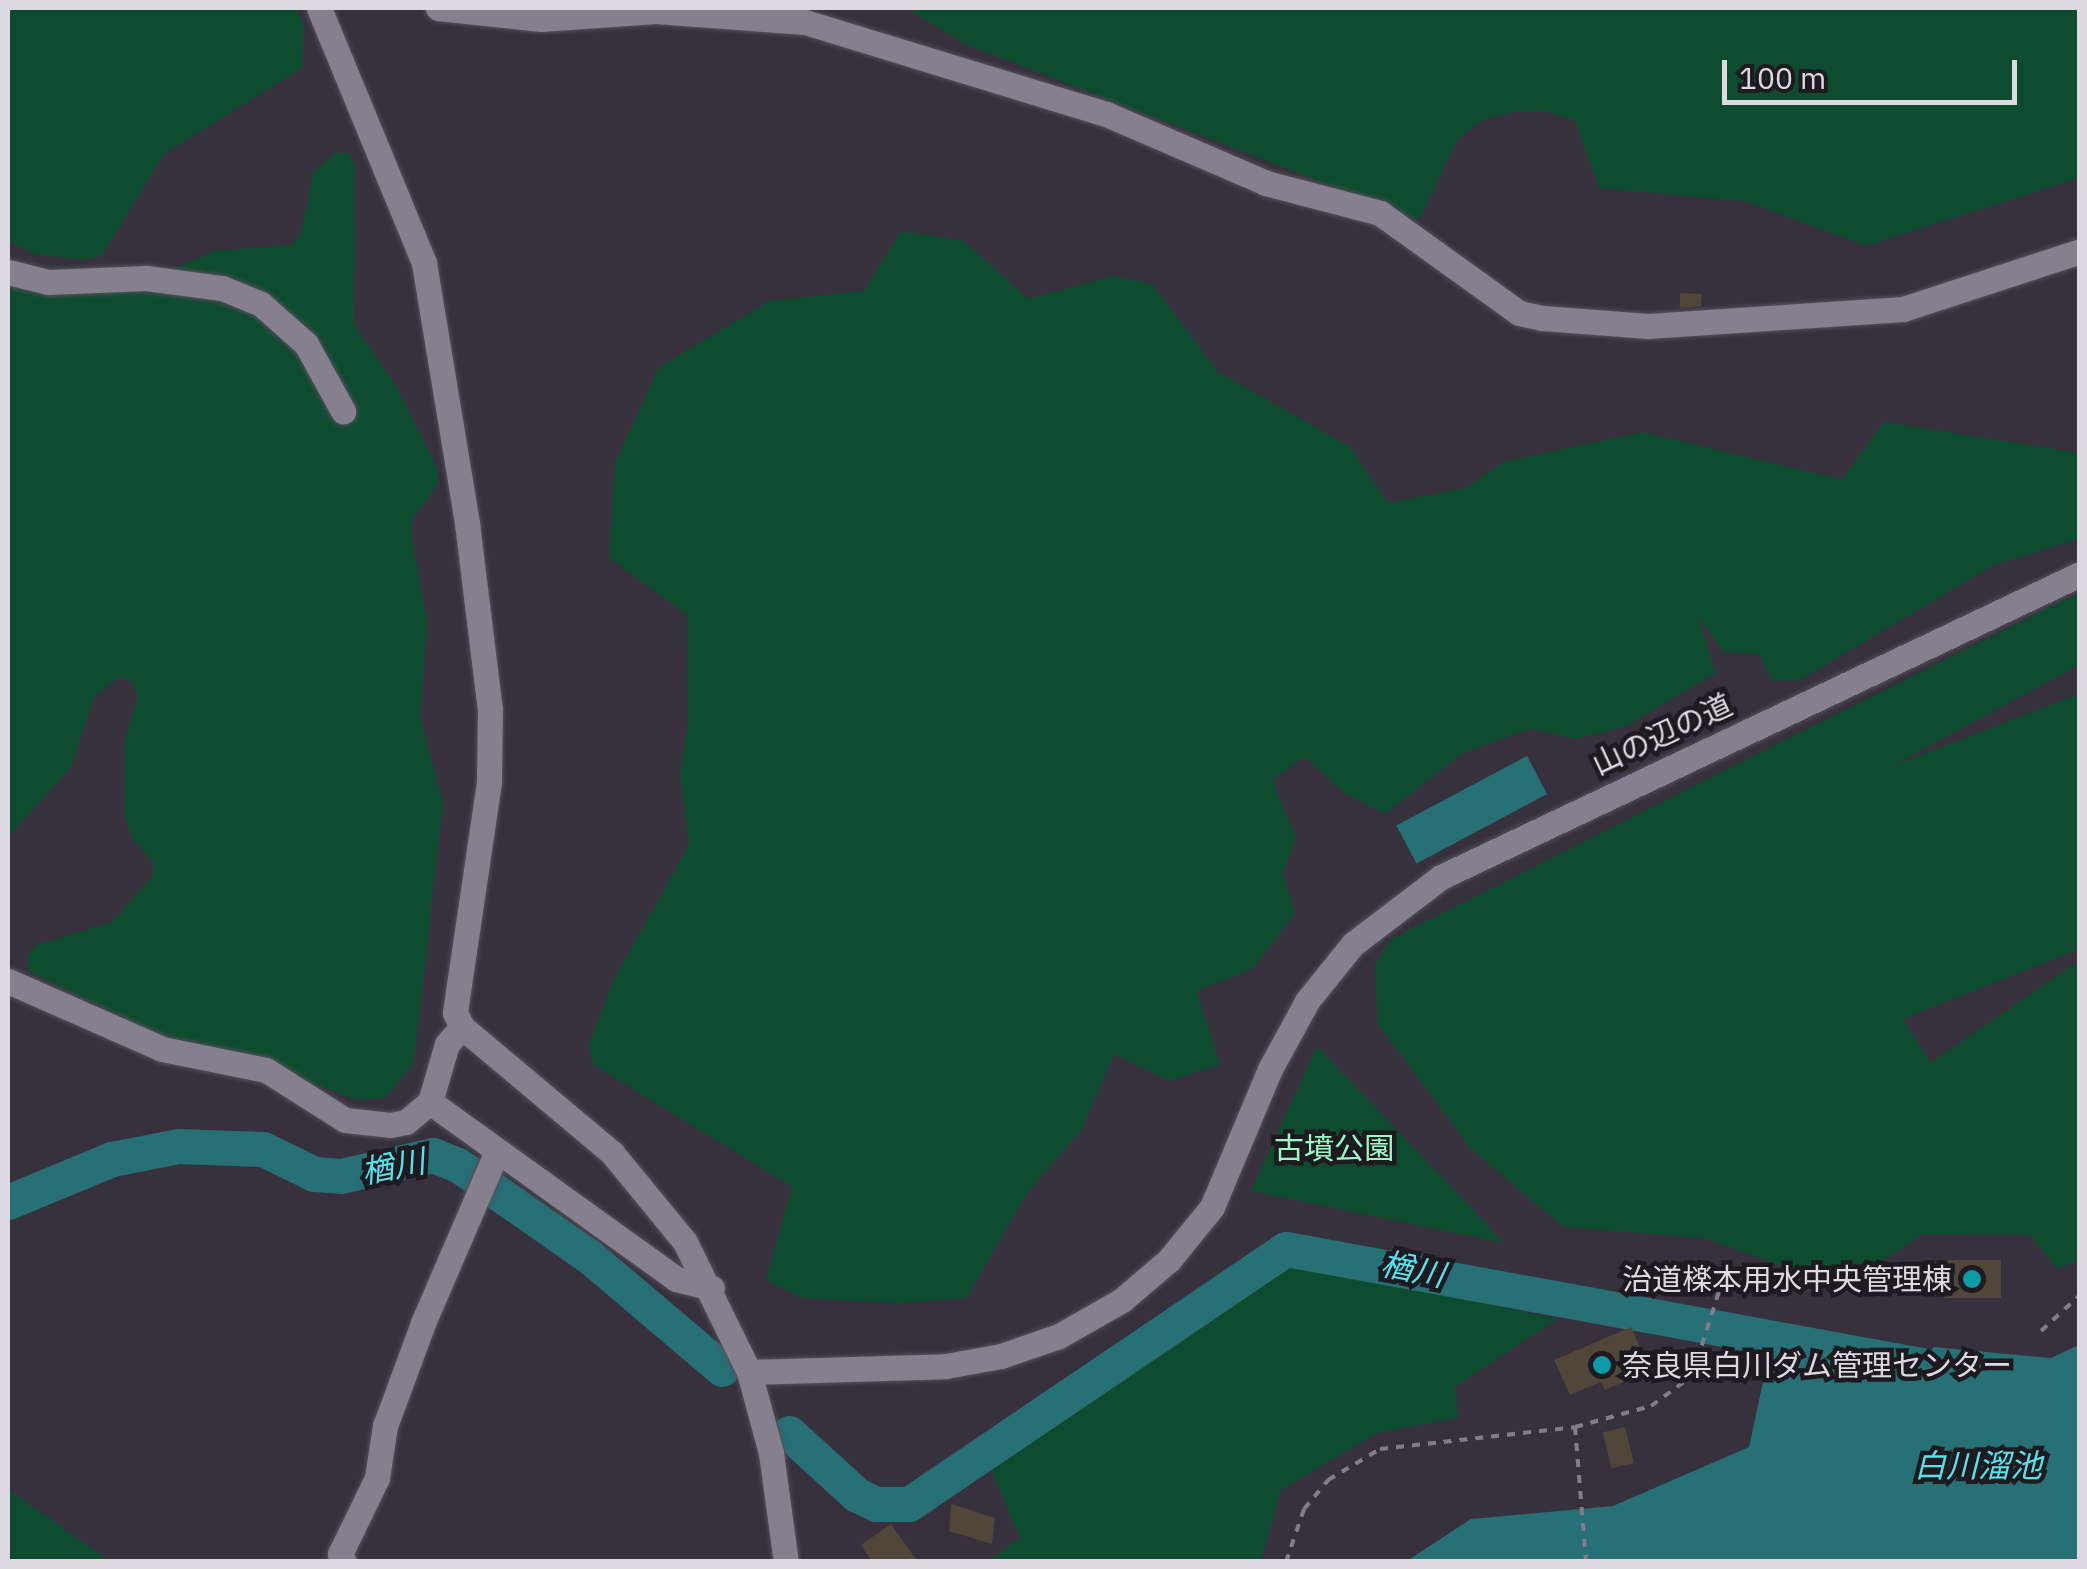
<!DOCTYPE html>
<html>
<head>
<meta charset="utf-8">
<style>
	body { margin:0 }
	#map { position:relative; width:2087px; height:1569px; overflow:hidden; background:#37313e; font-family:"IBM Plex Sans","Noto Sans JP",sans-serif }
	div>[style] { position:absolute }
	.green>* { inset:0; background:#0e4c2f }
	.water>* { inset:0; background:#277075; transform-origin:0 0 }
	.river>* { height:35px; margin:-17.5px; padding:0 17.5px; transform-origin:17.5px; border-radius:17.5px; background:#277075 }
	.building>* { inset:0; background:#504639; transform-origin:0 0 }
	.path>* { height:4px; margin-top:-2px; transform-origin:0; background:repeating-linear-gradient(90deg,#827d88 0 8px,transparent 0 16px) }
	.roads { filter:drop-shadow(0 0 2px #534f5a) drop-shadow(0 0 2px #534f5a) }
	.minor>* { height:25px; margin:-12.5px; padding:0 12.5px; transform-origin:12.5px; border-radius:12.5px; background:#867f8e }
	.dots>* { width:28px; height:28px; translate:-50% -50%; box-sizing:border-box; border:5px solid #1d1a20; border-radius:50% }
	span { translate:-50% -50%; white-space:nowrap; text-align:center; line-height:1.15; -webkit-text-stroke:9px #1d1a20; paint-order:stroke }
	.street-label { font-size:30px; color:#ddd9e2 }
	.park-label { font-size:30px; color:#9bfbc5 }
	.poi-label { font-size:30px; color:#ddd9e2 }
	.right { translate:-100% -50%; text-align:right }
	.left { translate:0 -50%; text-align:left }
	.water-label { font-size:32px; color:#58e2ed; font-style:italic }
	.frame { position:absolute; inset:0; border:10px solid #ddd9e2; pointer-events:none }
	.scale { position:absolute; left:1722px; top:60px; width:295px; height:45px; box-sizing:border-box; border:5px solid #ddd9e2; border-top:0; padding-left:12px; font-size:30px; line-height:35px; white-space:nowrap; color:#ddd9e2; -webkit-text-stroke:8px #1d1a20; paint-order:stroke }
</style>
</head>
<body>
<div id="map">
	<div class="green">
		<i style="clip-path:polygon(8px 8px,295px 8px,304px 25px,302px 68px,164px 154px,102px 255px,84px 260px,34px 254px,8px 241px)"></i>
		<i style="clip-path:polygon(906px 8px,2079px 8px,2079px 178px,1866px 246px,1744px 201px,1599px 188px,1575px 121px,1545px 111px,1514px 112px,1484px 119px,1457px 140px,1419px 220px,965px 44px)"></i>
		<i style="clip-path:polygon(335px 153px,349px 153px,355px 166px,354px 325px,397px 388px,438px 470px,438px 484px,412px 520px,411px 534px,427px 622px,420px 719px,443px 803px,414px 1063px,385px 1098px,355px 1100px,236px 1052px,164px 1038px,28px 971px,27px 956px,37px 945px,112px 922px,153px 876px,153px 862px,132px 838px,124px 814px,125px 739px,138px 696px,132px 681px,118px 678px,94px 697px,71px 767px,8px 837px,8px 281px,124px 290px,215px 251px,293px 245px,301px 233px,313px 173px)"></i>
		<i style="clip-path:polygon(901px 231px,964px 241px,1028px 299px,1114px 276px,1152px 284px,1218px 372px,1349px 446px,1388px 503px,1466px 488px,1503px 462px,1643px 432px,1842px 480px,1884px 422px,2079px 453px,2079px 539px,1994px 565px,1800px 680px,1772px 681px,1759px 654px,1723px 652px,1697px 615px,1716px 673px,1624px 727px,1576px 739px,1530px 729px,1463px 753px,1385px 814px,1344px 793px,1305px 757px,1272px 780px,1296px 837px,1283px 874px,1295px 914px,1252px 969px,1197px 991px,1220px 1065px,1169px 1081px,1114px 1054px,1081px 1131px,1027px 1193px,967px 1298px,900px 1303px,802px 1298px,766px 1280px,792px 1187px,594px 1065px,589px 1044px,614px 979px,689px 845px,680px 776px,688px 723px,687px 615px,609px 558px,615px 463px,659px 367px,770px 301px,864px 291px)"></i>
		<i style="clip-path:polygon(2079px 592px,2079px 665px,1890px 767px,2079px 694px,2079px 949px,1903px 1019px,1930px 1063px,2079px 961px,2079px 1260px,2057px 1269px,2030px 1235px,1922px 1234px,1860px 1277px,1830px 1283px,1704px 1238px,1563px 1227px,1471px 1149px,1378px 1024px,1375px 965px,1391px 939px)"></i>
		<i style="clip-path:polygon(1317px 1046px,1504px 1243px,1251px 1191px)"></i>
		<i style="clip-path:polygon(1295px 1263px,1557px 1319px,1455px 1387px,1458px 1418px,1377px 1433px,1281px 1490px,1261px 1561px,989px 1561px,1020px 1538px,991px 1469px)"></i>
		<i style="clip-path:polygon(8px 1489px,108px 1560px,108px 1561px,8px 1561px)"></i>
	</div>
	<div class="water">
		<i style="left:1527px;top:756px;width:43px;height:148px;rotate:62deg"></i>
		<i style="clip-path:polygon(2079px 1345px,2079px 1561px,1407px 1561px,1471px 1519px,1613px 1506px,1749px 1447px,1769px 1354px,1925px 1383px,1933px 1347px,2051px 1358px)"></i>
	</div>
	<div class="river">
		<i style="left:8px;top:1202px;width:113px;rotate:-22.5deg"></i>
		<i style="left:112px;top:1159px;width:67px;rotate:-11.1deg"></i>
		<i style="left:178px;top:1146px;width:85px;rotate:2deg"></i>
		<i style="left:263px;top:1149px;width:57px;rotate:26.1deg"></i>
		<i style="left:314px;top:1174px;width:27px;rotate:4deg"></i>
		<i style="left:341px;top:1176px;width:94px;rotate:-12.9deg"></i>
		<i style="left:433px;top:1155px;width:27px;rotate:22deg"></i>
		<i style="left:458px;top:1165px;width:161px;rotate:34.9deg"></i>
		<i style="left:590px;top:1257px;width:173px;rotate:40.3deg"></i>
		<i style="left:789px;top:1433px;width:92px;rotate:42.4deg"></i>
		<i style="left:857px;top:1495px;width:21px;rotate:25deg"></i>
		<i style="left:876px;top:1504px;width:33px"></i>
		<i style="left:909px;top:1504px;width:455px;rotate:-34.1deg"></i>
		<i style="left:1286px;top:1249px;width:668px;rotate:10.35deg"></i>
		<i style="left:1943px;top:1369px;width:32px;rotate:94deg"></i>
	</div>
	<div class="building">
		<i style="clip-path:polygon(1680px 293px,1702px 294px,1701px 306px,1680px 308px)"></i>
		<i style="left:1944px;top:1260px;width:57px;height:38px"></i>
		<i style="clip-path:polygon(1631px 1327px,1650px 1370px,1605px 1390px,1601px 1382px,1570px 1395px,1554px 1360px)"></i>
		<i style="left:1625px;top:1427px;width:37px;height:23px;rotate:76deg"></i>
		<i style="clip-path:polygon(951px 1504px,995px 1518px,992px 1544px,949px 1531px)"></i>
		<i style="clip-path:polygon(891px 1524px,918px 1562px,872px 1562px,861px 1545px)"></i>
	</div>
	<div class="path">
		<i style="left:2041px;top:1331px;width:53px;rotate:-42.7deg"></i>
		<i style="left:1575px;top:1427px;width:135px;rotate:85.3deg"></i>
		<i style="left:1286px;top:1562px;width:56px;rotate:-71.2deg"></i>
		<i style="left:1304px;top:1509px;width:38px;rotate:-50deg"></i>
		<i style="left:1328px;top:1480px;width:61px;rotate:-30.8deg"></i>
		<i style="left:1380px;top:1449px;width:196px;rotate:-6.4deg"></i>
		<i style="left:1575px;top:1427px;width:79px;rotate:-15.4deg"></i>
		<i style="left:1651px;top:1406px;width:51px;rotate:-36.2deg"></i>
		<i style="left:1692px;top:1376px;width:96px;rotate:-72.3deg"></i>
	</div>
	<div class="roads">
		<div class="minor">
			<i style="left:319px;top:8px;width:276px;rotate:67.6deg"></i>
			<i style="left:424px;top:263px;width:264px;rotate:80.6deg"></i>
			<i style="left:467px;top:523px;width:187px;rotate:83deg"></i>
			<i style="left:490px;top:709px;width:73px;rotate:90.8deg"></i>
			<i style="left:489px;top:782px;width:233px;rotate:98.4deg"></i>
			<i style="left:455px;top:1013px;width:16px;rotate:63deg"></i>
			<i style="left:462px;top:1027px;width:196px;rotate:40deg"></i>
			<i style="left:612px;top:1153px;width:115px;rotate:50.6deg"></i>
			<i style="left:685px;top:1242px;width:145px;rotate:63.8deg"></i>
			<i style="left:749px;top:1372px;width:84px;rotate:74.8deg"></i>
			<i style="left:771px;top:1453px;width:110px;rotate:82.2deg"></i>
			<i style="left:438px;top:8px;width:104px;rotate:6.1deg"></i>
			<i style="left:541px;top:19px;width:115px;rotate:-4deg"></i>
			<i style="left:656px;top:11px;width:149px;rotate:4.2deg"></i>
			<i style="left:805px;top:22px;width:315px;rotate:17deg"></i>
			<i style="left:1106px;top:114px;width:174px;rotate:23.3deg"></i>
			<i style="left:1266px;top:183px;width:118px;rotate:14.7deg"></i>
			<i style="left:1380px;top:213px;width:171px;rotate:35.7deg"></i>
			<i style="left:1519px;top:313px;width:25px;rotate:12deg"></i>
			<i style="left:1543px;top:318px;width:105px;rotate:4.4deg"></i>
			<i style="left:1648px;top:326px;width:256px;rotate:-3.8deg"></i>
			<i style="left:1903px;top:309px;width:186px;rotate:-18.1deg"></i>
			<i style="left:8px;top:272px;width:41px;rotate:14deg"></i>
			<i style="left:48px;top:282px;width:98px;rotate:-2.3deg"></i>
			<i style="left:146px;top:278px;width:77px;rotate:7.5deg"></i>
			<i style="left:222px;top:288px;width:42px;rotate:22.3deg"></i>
			<i style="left:261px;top:304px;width:60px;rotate:41.6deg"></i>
			<i style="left:306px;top:344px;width:77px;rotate:61.1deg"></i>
			<i style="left:8px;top:981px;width:168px;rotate:23.8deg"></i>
			<i style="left:162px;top:1049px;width:106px;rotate:11.4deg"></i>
			<i style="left:266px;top:1070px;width:93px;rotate:32.3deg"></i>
			<i style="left:345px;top:1120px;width:45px;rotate:6.3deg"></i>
			<i style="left:390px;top:1125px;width:16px;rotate:-11deg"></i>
			<i style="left:406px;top:1122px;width:31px;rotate:-40deg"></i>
			<i style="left:430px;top:1102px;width:60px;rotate:-73.7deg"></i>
			<i style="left:447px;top:1044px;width:23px;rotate:-49deg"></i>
			<i style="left:430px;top:1102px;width:303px;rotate:35.7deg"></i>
			<i style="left:676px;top:1279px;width:37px;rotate:14deg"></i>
			<i style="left:749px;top:1372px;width:197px;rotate:-1.7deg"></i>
			<i style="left:946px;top:1366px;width:56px;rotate:-10.3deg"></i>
			<i style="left:1001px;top:1356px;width:61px;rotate:-19deg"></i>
			<i style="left:1059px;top:1336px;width:73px;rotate:-29.7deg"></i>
			<i style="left:1122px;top:1300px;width:62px;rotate:-40.4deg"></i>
			<i style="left:1169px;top:1260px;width:68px;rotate:-50.9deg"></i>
			<i style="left:1212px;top:1207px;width:150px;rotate:-67.2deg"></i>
			<i style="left:1270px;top:1069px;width:77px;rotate:-61.4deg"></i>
			<i style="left:1307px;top:1001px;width:73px;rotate:-51.1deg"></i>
			<i style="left:1353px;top:944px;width:111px;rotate:-37.3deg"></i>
			<i style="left:1441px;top:877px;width:707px;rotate:-25.37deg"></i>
			<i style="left:344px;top:1562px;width:9px;rotate:-117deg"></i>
			<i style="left:340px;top:1554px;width:85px;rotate:-64deg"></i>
			<i style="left:377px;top:1478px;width:53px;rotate:-81.3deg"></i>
			<i style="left:385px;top:1426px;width:110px;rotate:-69.7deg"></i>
			<i style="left:423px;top:1323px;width:187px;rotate:-66.7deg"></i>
		</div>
	</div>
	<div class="dots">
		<i style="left:1972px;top:1279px;background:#0f9aa8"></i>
		<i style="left:1602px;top:1365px;background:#0f9aa8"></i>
	</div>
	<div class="street-label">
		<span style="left:1662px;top:734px;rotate:-25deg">山の辺の道</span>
	</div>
	<div class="park-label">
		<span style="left:1334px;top:1148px">古墳公園</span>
	</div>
	<div class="poi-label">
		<span class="right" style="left:1952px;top:1279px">治道檪本用水中央管理棟</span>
		<span class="left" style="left:1622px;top:1365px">奈良県白川ダム管理センター</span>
	</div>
	<div class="water-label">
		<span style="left:393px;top:1166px;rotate:-11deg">楢川</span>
		<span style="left:1413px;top:1269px;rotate:11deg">楢川</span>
		<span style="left:1978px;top:1465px">白川溜池</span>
	</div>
	<div class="frame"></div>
	<div class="scale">100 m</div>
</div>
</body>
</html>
